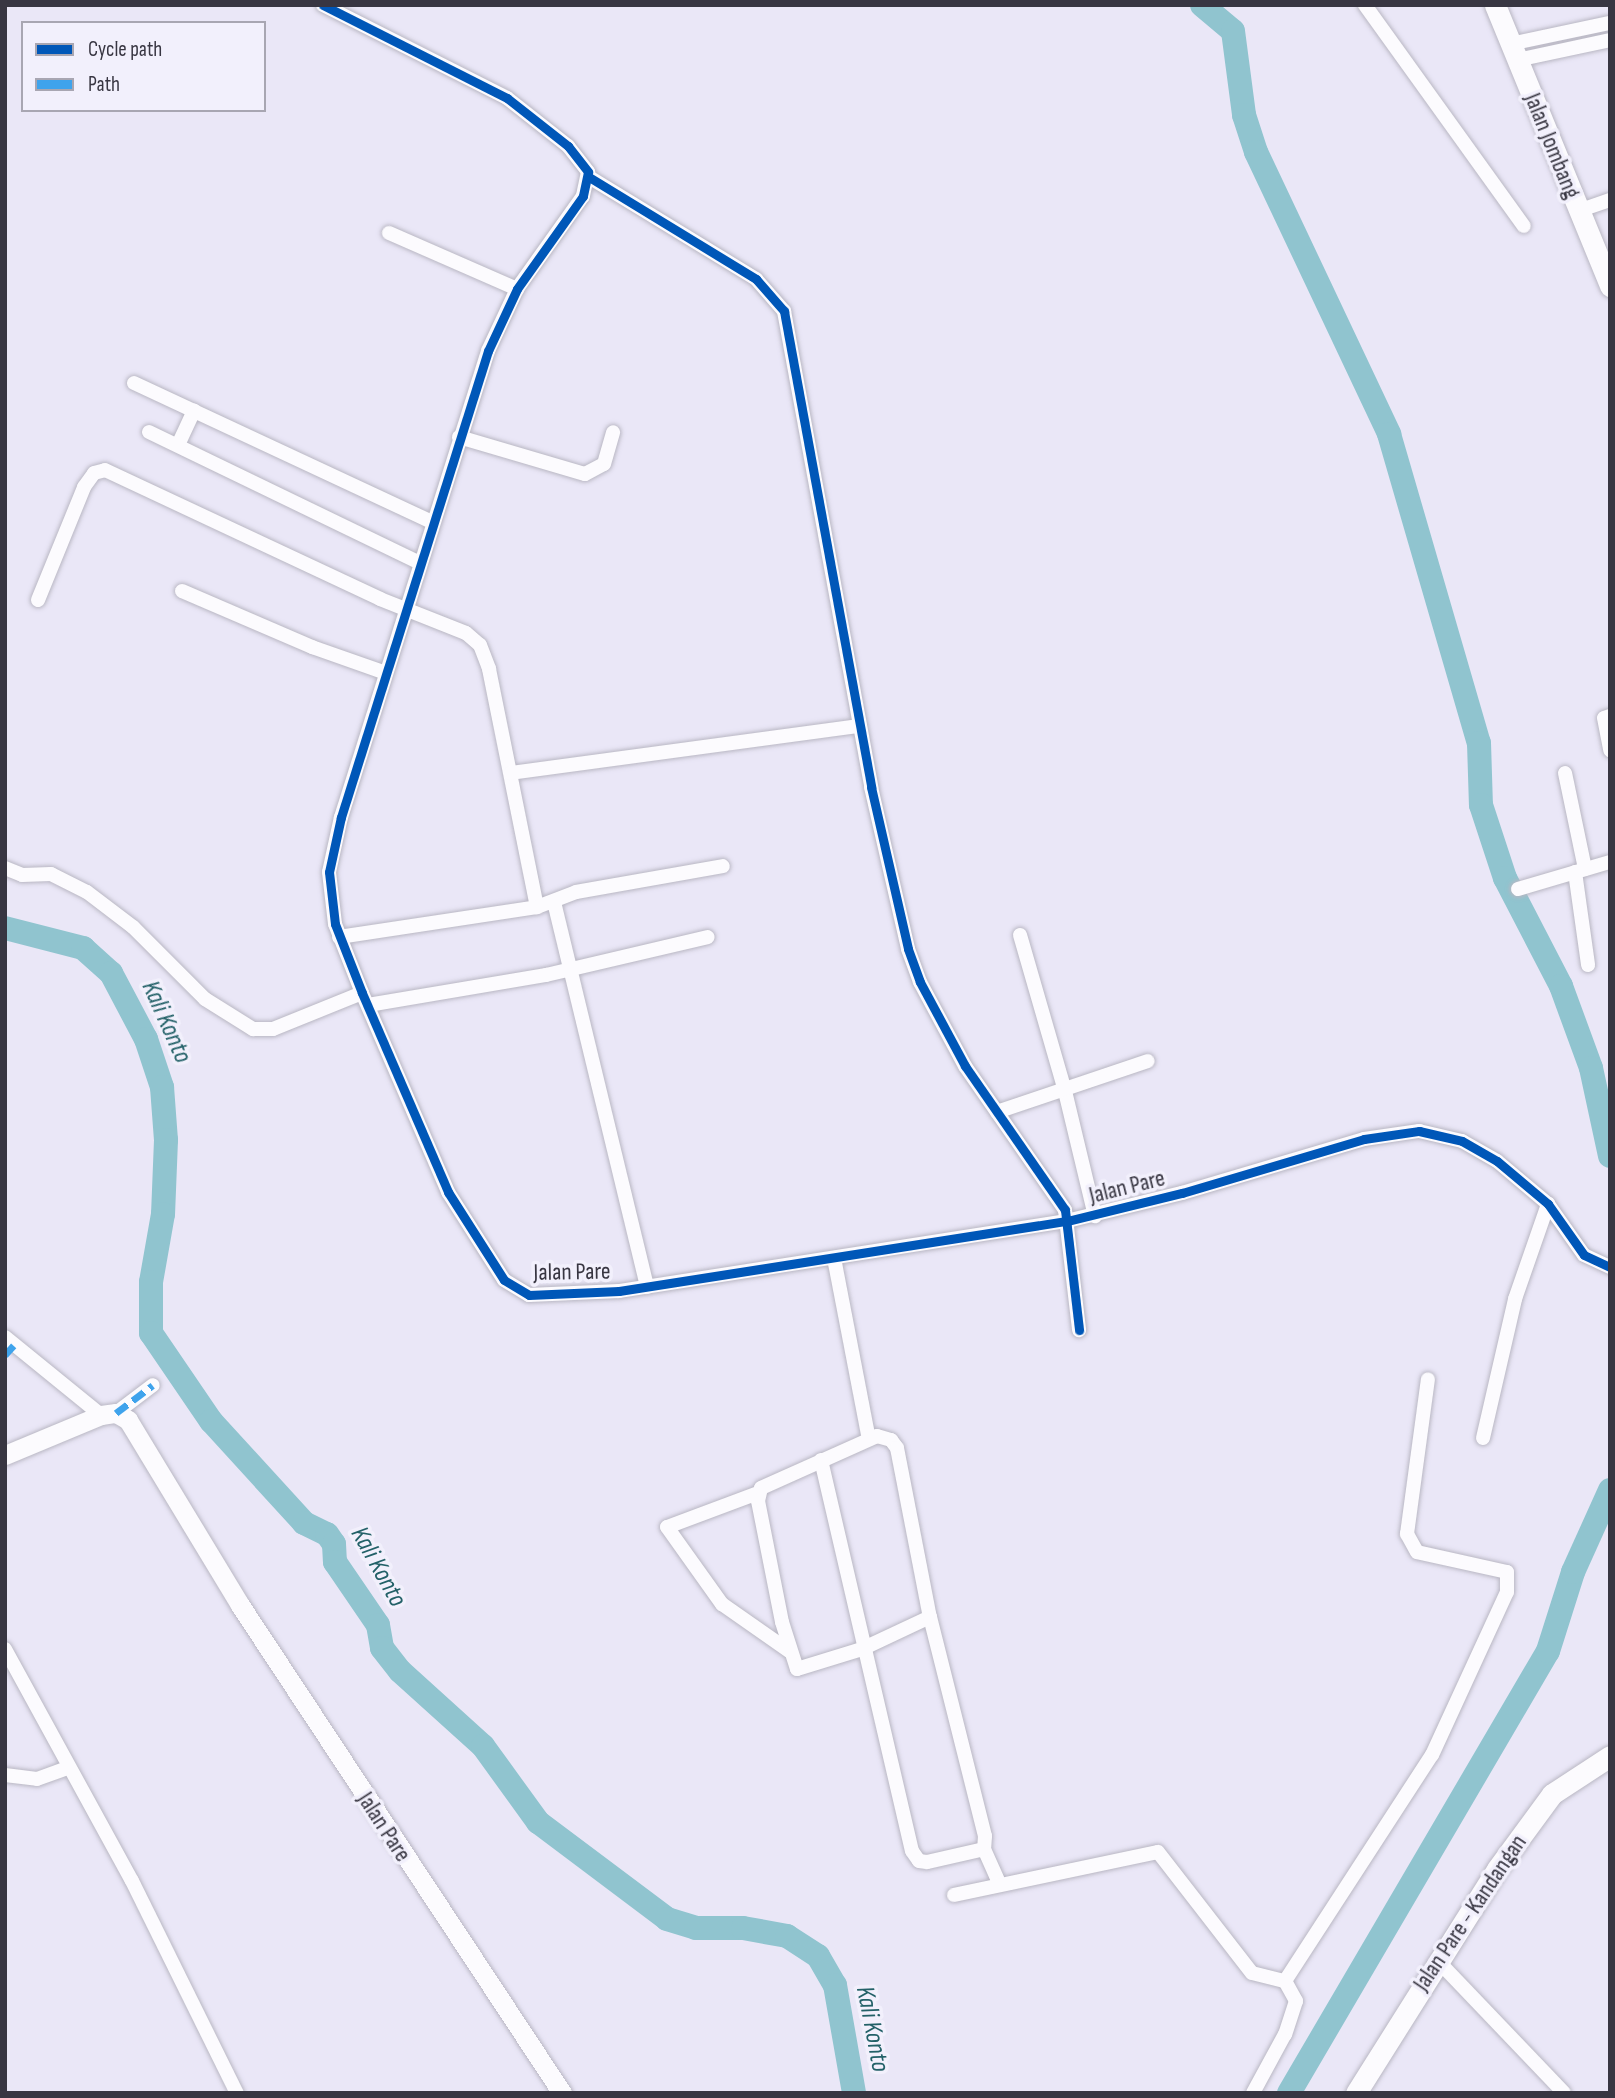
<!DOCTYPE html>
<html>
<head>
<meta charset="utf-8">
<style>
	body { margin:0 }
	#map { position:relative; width:1615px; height:2098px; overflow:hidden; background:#eae7f7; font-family:"Sofia Sans Condensed",sans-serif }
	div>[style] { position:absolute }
	.river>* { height:24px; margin:-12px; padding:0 12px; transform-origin:12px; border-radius:12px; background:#90c4cf }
	.roads { filter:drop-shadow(0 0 2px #b9b7c3) drop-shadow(0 0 2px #b9b7c3) }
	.street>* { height:14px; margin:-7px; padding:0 7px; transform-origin:7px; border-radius:7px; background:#fcfbfe }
	.secondary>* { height:19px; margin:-9.5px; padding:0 9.5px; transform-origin:9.5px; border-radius:9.5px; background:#fcfbfe }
	.primary>* { height:21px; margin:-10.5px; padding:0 10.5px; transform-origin:10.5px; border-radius:10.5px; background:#fcfbfe }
	.quiet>* { height:7px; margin-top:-3.5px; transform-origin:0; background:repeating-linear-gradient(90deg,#3fa3ec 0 14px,transparent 0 21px) }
	.cycleway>* { height:9px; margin:-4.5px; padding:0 4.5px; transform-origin:4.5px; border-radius:4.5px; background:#0057b8 }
	span { translate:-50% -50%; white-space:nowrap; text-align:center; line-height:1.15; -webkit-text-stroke:7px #f2f0fc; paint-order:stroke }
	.street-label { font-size:24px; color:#383642 }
	.water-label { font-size:26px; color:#236168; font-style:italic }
	.frame { position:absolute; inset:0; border:7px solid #383642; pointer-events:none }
	.legend { position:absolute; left:21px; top:21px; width:245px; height:91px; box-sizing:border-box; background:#f2f0fc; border:2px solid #a8a6b2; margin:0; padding:9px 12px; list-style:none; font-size:21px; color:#383642 }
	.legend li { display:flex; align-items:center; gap:14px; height:35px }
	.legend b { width:35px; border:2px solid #a8a6b2 }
</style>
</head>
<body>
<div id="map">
	<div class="river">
		<i style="left:1202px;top:5px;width:40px;rotate:40deg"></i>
		<i style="left:1233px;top:31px;width:85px;rotate:82.5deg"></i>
		<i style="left:1244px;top:115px;width:39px;rotate:72deg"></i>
		<i style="left:1256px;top:152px;width:312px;rotate:64.7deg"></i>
		<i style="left:1389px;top:434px;width:322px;rotate:73.8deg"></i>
		<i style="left:1479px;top:743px;width:62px;rotate:88.2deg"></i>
		<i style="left:1481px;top:805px;width:77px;rotate:71.8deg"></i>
		<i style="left:1505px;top:878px;width:122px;rotate:62.6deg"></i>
		<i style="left:1561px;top:986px;width:87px;rotate:69.9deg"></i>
		<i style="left:1591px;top:1068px;width:90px;rotate:77.8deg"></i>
		<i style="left:5px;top:928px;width:81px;rotate:14.4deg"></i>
		<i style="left:83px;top:948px;width:38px;rotate:42deg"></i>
		<i style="left:111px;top:973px;width:75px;rotate:62.1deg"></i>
		<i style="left:146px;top:1039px;width:51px;rotate:71.6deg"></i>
		<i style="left:162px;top:1087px;width:53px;rotate:85.7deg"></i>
		<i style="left:166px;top:1140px;width:74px;rotate:92.3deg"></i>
		<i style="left:163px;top:1214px;width:69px;rotate:100deg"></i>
		<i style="left:151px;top:1282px;width:51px;rotate:90deg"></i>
		<i style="left:151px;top:1333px;width:107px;rotate:55.7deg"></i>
		<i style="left:211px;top:1421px;width:138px;rotate:47.6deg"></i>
		<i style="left:304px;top:1523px;width:25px;rotate:26deg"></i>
		<i style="left:327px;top:1534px;width:12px;rotate:55deg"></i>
		<i style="left:334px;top:1544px;width:18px;rotate:87deg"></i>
		<i style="left:335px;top:1562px;width:76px;rotate:55.7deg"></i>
		<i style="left:378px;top:1625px;width:23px;rotate:80deg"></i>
		<i style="left:382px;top:1648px;width:29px;rotate:52deg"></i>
		<i style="left:400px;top:1671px;width:112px;rotate:42.1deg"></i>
		<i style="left:483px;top:1746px;width:94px;rotate:54.1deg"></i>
		<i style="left:538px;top:1822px;width:161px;rotate:36.9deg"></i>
		<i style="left:667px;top:1919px;width:30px;rotate:17deg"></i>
		<i style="left:696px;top:1928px;width:47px"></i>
		<i style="left:743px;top:1928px;width:45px;rotate:10.3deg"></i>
		<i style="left:787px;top:1936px;width:37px;rotate:33deg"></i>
		<i style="left:818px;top:1956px;width:34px;rotate:60deg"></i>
		<i style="left:835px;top:1985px;width:110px;rotate:80deg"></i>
		<i style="left:1289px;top:2093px;width:512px;rotate:-59.63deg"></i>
		<i style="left:1548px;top:1651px;width:83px;rotate:-72.4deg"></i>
		<i style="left:1573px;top:1572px;width:90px;rotate:-65.7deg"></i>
	</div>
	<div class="roads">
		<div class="street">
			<i style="left:323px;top:5px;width:206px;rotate:26.8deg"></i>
			<i style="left:507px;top:98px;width:78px;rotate:38.2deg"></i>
			<i style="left:568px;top:146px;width:33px;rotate:52deg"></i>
			<i style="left:588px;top:172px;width:25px;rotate:102deg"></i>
			<i style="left:583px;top:196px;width:114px;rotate:125.4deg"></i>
			<i style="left:517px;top:289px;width:68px;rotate:115.1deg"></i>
			<i style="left:488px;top:351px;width:489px;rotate:107.5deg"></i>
			<i style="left:341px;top:817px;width:56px;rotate:102.3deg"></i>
			<i style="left:329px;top:872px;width:52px;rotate:83.4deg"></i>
			<i style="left:335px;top:924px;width:74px;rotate:68.6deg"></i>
			<i style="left:362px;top:993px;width:217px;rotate:66.6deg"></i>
			<i style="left:448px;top:1192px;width:104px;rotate:57.5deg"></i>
			<i style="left:504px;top:1280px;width:29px;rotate:31deg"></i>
			<i style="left:529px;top:1295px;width:90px;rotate:-2.5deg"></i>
			<i style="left:619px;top:1291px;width:453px;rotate:-8.9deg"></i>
			<i style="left:1067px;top:1221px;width:118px;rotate:-13.7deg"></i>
			<i style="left:1182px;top:1193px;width:190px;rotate:-16.5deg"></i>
			<i style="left:1364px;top:1139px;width:56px;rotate:-8.3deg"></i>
			<i style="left:1419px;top:1131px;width:44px;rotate:13.1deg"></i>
			<i style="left:1462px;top:1141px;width:40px;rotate:29.7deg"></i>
			<i style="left:1497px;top:1161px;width:67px;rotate:40.1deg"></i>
			<i style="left:1548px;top:1204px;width:62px;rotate:54.8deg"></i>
			<i style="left:1584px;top:1255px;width:29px;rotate:25deg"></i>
			<i style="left:1365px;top:5px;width:272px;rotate:54.3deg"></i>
			<i style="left:1510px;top:44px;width:102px;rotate:-11.9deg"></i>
			<i style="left:1517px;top:60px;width:95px;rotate:-12.1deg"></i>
			<i style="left:589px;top:177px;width:196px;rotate:31.4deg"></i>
			<i style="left:756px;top:279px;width:43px;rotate:48.8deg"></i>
			<i style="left:784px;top:311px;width:484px;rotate:79.6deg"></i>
			<i style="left:871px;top:787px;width:166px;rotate:77.1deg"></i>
			<i style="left:908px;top:949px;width:35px;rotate:70deg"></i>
			<i style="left:920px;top:982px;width:95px;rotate:61.8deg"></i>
			<i style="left:965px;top:1066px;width:175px;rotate:55.2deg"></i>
			<i style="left:1065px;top:1210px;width:121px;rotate:83.3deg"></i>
			<i style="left:1578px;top:211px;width:34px;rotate:-19deg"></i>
			<i style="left:389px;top:233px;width:140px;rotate:23.6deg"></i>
			<i style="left:134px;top:383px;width:329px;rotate:25deg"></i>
			<i style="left:149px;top:432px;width:301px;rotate:25.8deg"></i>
			<i style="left:459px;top:437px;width:131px;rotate:16.4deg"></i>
			<i style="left:585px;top:474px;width:21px;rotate:-28deg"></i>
			<i style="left:604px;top:464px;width:33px;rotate:-74deg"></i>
			<i style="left:178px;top:445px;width:38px;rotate:-65deg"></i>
			<i style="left:182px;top:591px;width:142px;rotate:23.3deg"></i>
			<i style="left:312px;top:647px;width:78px;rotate:19.4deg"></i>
			<i style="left:38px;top:600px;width:122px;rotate:-67.8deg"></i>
			<i style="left:84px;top:487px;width:17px;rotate:-54deg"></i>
			<i style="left:94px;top:473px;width:11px;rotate:-15deg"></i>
			<i style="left:105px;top:470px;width:304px;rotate:25.1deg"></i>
			<i style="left:380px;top:599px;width:92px;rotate:21.6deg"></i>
			<i style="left:466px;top:633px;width:18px;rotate:41deg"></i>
			<i style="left:480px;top:645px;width:26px;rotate:69deg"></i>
			<i style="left:489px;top:669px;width:243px;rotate:78.6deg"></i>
			<i style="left:1610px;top:716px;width:6px;rotate:162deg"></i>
			<i style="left:1604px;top:718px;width:33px;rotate:79deg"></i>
			<i style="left:511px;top:773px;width:352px;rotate:-7.7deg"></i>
			<i style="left:1565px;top:773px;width:98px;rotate:78.2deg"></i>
			<i style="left:5px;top:868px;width:18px;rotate:22deg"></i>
			<i style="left:22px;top:875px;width:29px;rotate:-2deg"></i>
			<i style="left:51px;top:874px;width:40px;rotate:26.6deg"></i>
			<i style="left:87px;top:892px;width:58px;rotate:37.3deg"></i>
			<i style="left:133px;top:927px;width:102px;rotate:45deg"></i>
			<i style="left:205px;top:999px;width:57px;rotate:32deg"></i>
			<i style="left:253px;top:1029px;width:20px"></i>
			<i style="left:273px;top:1029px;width:96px;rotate:-22deg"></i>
			<i style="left:1575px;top:872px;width:94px;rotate:82deg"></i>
			<i style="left:1518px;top:889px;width:96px;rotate:-16.4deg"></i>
			<i style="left:554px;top:902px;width:396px;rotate:76.4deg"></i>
			<i style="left:1020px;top:935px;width:158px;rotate:73.9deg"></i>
			<i style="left:1064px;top:1087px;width:133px;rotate:76.5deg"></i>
			<i style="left:339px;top:937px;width:200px;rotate:-8.6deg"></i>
			<i style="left:537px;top:907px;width:42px;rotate:-21deg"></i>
			<i style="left:576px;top:892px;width:149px;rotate:-10deg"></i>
			<i style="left:368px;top:1005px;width:181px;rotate:-9.6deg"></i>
			<i style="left:546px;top:975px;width:166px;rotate:-13.2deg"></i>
			<i style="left:997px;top:1112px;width:159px;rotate:-18.7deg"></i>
			<i style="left:834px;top:1258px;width:184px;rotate:79.1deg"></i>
			<i style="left:5px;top:1337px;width:124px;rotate:39.1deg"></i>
			<i style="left:116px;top:1413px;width:46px;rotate:-37.1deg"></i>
			<i style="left:1483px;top:1438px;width:143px;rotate:-77deg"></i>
			<i style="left:1515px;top:1299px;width:101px;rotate:-70.8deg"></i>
			<i style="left:821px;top:1460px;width:401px;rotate:76.9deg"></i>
			<i style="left:912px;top:1851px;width:12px;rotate:55deg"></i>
			<i style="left:919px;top:1861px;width:8px;rotate:7deg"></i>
			<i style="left:927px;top:1862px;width:58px;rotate:-12.8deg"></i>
			<i style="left:758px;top:1493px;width:97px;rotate:159.5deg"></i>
			<i style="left:667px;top:1527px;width:95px;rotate:54.5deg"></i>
			<i style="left:722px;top:1604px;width:82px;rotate:35deg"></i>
			<i style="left:930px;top:1617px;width:75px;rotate:154.8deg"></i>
			<i style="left:862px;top:1649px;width:68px;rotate:162.9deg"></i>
			<i style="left:797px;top:1669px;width:49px;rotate:-107.7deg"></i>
			<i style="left:782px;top:1622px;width:123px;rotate:-101.2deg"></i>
			<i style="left:758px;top:1501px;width:13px;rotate:-77deg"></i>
			<i style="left:761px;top:1488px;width:127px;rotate:-24.1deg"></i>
			<i style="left:877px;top:1436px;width:15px;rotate:16deg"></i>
			<i style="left:891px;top:1440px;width:10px;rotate:53deg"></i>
			<i style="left:897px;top:1448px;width:172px;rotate:79deg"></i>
			<i style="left:930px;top:1617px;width:226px;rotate:75.9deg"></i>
			<i style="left:985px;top:1836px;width:13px;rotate:94deg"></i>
			<i style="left:984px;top:1849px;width:39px;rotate:66deg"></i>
			<i style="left:5px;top:1649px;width:264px;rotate:61.3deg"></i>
			<i style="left:132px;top:1881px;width:237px;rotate:63.7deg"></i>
			<i style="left:5px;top:1775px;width:32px;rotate:7deg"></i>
			<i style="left:37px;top:1779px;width:32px;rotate:-20deg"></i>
			<i style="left:954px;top:1895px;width:208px;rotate:-11.9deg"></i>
			<i style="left:1158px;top:1852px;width:153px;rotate:52.2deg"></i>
			<i style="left:1252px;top:1973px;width:34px;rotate:14deg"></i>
			<i style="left:1285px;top:1981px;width:23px;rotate:61deg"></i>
			<i style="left:1296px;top:2001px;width:35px;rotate:108deg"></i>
			<i style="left:1285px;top:2034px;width:67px;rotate:118.5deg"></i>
			<i style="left:1438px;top:1961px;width:182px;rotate:46.3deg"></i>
			<i style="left:1285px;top:1981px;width:270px;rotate:-57deg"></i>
			<i style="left:1432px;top:1755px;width:179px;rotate:-65.3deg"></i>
			<i style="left:1507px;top:1592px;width:20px;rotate:-90deg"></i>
			<i style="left:1507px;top:1572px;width:92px;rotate:-167.5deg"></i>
			<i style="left:1417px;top:1552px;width:21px;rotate:-119deg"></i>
			<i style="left:1407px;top:1534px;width:156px;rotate:-82.3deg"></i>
		</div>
		<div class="secondary">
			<i style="left:5px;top:1455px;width:104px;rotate:-22.6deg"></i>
			<i style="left:101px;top:1415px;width:15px;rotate:-8deg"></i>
			<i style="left:116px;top:1413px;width:14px;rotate:30deg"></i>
			<i style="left:128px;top:1420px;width:216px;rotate:58.8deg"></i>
			<i style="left:240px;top:1605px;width:585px;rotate:56.58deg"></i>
		</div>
		<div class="primary">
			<i style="left:1495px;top:5px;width:304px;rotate:67.7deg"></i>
			<i style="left:1356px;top:2093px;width:265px;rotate:-57.8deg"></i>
			<i style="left:1497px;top:1869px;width:93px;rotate:-53.7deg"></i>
			<i style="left:1552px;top:1794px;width:69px;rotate:-33.2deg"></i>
		</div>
	</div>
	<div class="quiet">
		<i style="left:5px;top:1355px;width:13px;rotate:-48deg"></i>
		<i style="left:116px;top:1413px;width:46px;rotate:-37.1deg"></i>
	</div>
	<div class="cycleway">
		<i style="left:323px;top:5px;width:206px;rotate:26.8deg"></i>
		<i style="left:507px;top:98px;width:78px;rotate:38.2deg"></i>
		<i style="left:568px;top:146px;width:33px;rotate:52deg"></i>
		<i style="left:588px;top:172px;width:25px;rotate:102deg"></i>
		<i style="left:583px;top:196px;width:114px;rotate:125.4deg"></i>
		<i style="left:517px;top:289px;width:68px;rotate:115.1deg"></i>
		<i style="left:488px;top:351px;width:489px;rotate:107.5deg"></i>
		<i style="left:341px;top:817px;width:56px;rotate:102.3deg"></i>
		<i style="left:329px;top:872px;width:52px;rotate:83.4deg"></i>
		<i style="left:335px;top:924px;width:74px;rotate:68.6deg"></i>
		<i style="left:362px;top:993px;width:217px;rotate:66.6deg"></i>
		<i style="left:448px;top:1192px;width:104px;rotate:57.5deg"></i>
		<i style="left:504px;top:1280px;width:29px;rotate:31deg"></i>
		<i style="left:529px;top:1295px;width:90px;rotate:-2.5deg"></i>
		<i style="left:619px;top:1291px;width:453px;rotate:-8.9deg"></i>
		<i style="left:1067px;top:1221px;width:118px;rotate:-13.7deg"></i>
		<i style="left:1182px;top:1193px;width:190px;rotate:-16.5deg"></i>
		<i style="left:1364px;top:1139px;width:56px;rotate:-8.3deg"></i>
		<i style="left:1419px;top:1131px;width:44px;rotate:13.1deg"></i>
		<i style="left:1462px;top:1141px;width:40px;rotate:29.7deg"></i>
		<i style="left:1497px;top:1161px;width:67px;rotate:40.1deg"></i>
		<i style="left:1548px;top:1204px;width:62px;rotate:54.8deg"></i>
		<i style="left:1584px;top:1255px;width:29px;rotate:25deg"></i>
		<i style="left:589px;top:177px;width:196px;rotate:31.4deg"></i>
		<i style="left:756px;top:279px;width:43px;rotate:48.8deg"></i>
		<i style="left:784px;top:311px;width:484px;rotate:79.6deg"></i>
		<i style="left:871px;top:787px;width:166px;rotate:77.1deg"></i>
		<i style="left:908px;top:949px;width:35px;rotate:70deg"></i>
		<i style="left:920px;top:982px;width:95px;rotate:61.8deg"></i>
		<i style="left:965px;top:1066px;width:175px;rotate:55.2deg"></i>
		<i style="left:1065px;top:1210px;width:121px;rotate:83.3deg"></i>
	</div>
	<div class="street-label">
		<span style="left:1552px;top:146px;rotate:68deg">Jalan Jombang</span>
		<span style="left:1127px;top:1187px;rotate:-14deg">Jalan Pare</span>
		<span style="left:572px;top:1272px;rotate:-1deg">Jalan Pare</span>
		<span style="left:384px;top:1827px;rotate:57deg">Jalan Pare</span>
		<span style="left:1470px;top:1913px;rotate:-56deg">Jalan Pare - Kandangan</span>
	</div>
	<div class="water-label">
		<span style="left:166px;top:1022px;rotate:66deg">Kali Konto</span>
		<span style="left:378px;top:1567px;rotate:61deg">Kali Konto</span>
		<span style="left:872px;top:2029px;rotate:79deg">Kali Konto</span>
	</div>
	<div class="frame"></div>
	<ul class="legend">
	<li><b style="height:9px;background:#0057b8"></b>Cycle path</li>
	<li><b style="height:9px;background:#3fa3ec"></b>Path</li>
	</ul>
</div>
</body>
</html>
